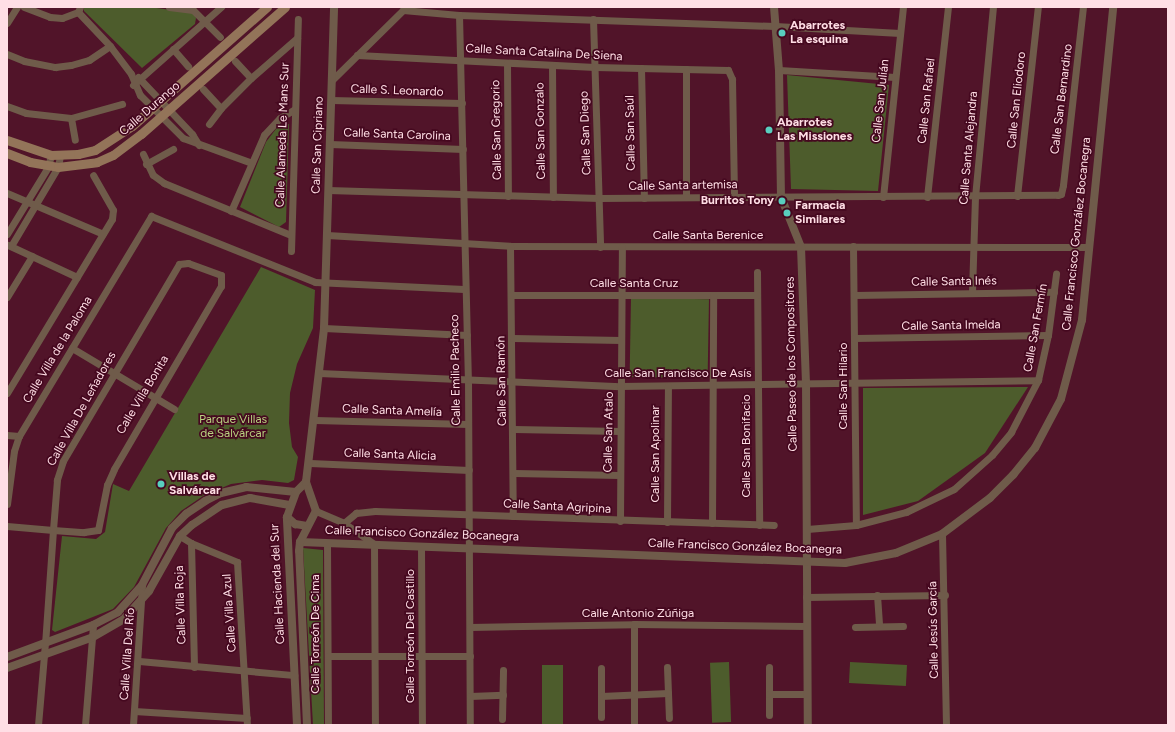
<!DOCTYPE html>
<html>
<head>
<meta charset="utf-8">
<style>
	body { margin:0 }
	#map { position:relative; width:1175px; height:732px; overflow:hidden; background:#511429; font-family:Figtree,sans-serif }
	div>[style] { position:absolute }
	.green>* { inset:0; background:#4d5c2c; transform-origin:0 0 }
	.minor>* { height:7px; margin:-3.5px; padding:0 3.5px; transform-origin:3.5px; border-radius:3.5px; background:#6f5b4a }
	.tertiary>* { height:8px; margin:-4px; padding:0 4px; transform-origin:4px; border-radius:4px; background:#6f5b4a }
	.secondary>* { height:9px; margin:-4.5px; padding:0 4.5px; transform-origin:4.5px; border-radius:4.5px; background:#937459 }
	.dots>* { width:11px; height:11px; translate:-50% -50%; box-sizing:border-box; border:2px solid #45081f; border-radius:50% }
	span { translate:-50% -50%; white-space:nowrap; text-align:center; line-height:1.15; -webkit-text-stroke:3.5px #45081f; paint-order:stroke }
	.poi-label { font-size:12px; color:#ffdee5; font-weight:700 }
	.left { translate:0 -50%; text-align:left }
	.right { translate:-100% -50%; text-align:right }
	.street-label { font-size:12px; color:#ffdee5 }
	.park-label { font-size:12px; color:#b8d280 }
	.frame { position:absolute; inset:0; border:8px solid #ffdee5; pointer-events:none }
</style>
</head>
<body>
<div id="map">
	<div class="green">
		<i style="clip-path:polygon(84px 7px,149px 7px,194px 13px,196px 18px,195px 24px,142px 68px,84px 11px)"></i>
		<i style="clip-path:polygon(787px 75px,889px 85px,878px 191px,791px 189px)"></i>
		<i style="clip-path:polygon(289px 124px,286px 222px,279px 227px,240px 207px,266px 142px,279px 125px)"></i>
		<i style="clip-path:polygon(261px 267px,315px 290px,313px 328px,297px 364px,290px 393px,289px 423px,292px 447px,298px 457px,294px 480px,288px 483px,262px 480px,231px 484px,203px 496px,181px 511px,166px 528px,134px 587px,113px 609px,55px 632px,52px 630px,62px 536px,96px 539px,105px 532px,113px 484px,129px 491px)"></i>
		<i style="left:631px;top:298px;width:78px;height:79px;rotate:1deg"></i>
		<i style="clip-path:polygon(1028px 387px,985px 453px,918px 501px,863px 515px,863px 388px)"></i>
		<i style="clip-path:polygon(303px 548px,323px 550px,324px 725px,313px 725px)"></i>
		<i style="left:729px;top:662px;width:60px;height:19px;rotate:88deg"></i>
		<i style="left:542px;top:665px;width:21px;height:60px"></i>
		<i style="left:907px;top:665px;width:21px;height:57px;rotate:93deg"></i>
	</div>
	<div class="minor">
		<i style="left:24px;top:7px;width:28px;rotate:21deg"></i>
		<i style="left:50px;top:17px;width:12px;rotate:5deg"></i>
		<i style="left:62px;top:18px;width:17px;rotate:-21deg"></i>
		<i style="left:78px;top:12px;width:5px;rotate:-68deg"></i>
		<i style="left:169px;top:7px;width:24px;rotate:7deg"></i>
		<i style="left:193px;top:10px;width:38px;rotate:45deg"></i>
		<i style="left:403px;top:10px;width:56px;rotate:5.1deg"></i>
		<i style="left:459px;top:15px;width:316px;rotate:2deg"></i>
		<i style="left:775px;top:26px;width:125px;rotate:3.2deg"></i>
		<i style="left:78px;top:12px;width:47px;rotate:46.7deg"></i>
		<i style="left:110px;top:46px;width:35px;rotate:53deg"></i>
		<i style="left:131px;top:74px;width:23px;rotate:67deg"></i>
		<i style="left:140px;top:95px;width:61px;rotate:45deg"></i>
		<i style="left:183px;top:138px;width:73px;rotate:19.9deg"></i>
		<i style="left:459px;top:15px;width:365px;rotate:88.6deg"></i>
		<i style="left:468px;top:380px;width:345px;rotate:89.7deg"></i>
		<i style="left:593px;top:19px;width:228px;rotate:88.2deg"></i>
		<i style="left:7px;top:23px;width:19px;rotate:-58deg"></i>
		<i style="left:173px;top:49px;width:23px;rotate:49deg"></i>
		<i style="left:7px;top:54px;width:18px;rotate:22deg"></i>
		<i style="left:24px;top:61px;width:32px;rotate:11deg"></i>
		<i style="left:55px;top:67px;width:16px;rotate:-7deg"></i>
		<i style="left:71px;top:65px;width:19px;rotate:-16deg"></i>
		<i style="left:89px;top:60px;width:25px;rotate:-34deg"></i>
		<i style="left:357px;top:55px;width:238px;rotate:2.9deg"></i>
		<i style="left:595px;top:67px;width:133px;rotate:1.3deg"></i>
		<i style="left:728px;top:70px;width:10px;rotate:66deg"></i>
		<i style="left:732px;top:79px;width:117px;rotate:89deg"></i>
		<i style="left:235px;top:61px;width:23px;rotate:47deg"></i>
		<i style="left:507px;top:63px;width:133px;rotate:89.6deg"></i>
		<i style="left:552px;top:65px;width:132px;rotate:89.6deg"></i>
		<i style="left:641px;top:68px;width:130px;rotate:88.7deg"></i>
		<i style="left:686px;top:69px;width:128px;rotate:90deg"></i>
		<i style="left:779px;top:70px;width:116px;rotate:3.5deg"></i>
		<i style="left:138px;top:77px;width:79px;rotate:46.5deg"></i>
		<i style="left:192px;top:134px;width:13px;rotate:58deg"></i>
		<i style="left:332px;top:80px;width:104px;rotate:-44.6deg"></i>
		<i style="left:133px;top:85px;width:118px;rotate:-41.6deg"></i>
		<i style="left:203px;top:89px;width:26px;rotate:47deg"></i>
		<i style="left:331px;top:100px;width:131px;rotate:1.3deg"></i>
		<i style="left:7px;top:106px;width:20px;rotate:20deg"></i>
		<i style="left:26px;top:113px;width:45px;rotate:6.3deg"></i>
		<i style="left:71px;top:118px;width:53px;rotate:-15.4deg"></i>
		<i style="left:71px;top:118px;width:22px;rotate:80deg"></i>
		<i style="left:209px;top:124px;width:20px;rotate:-53deg"></i>
		<i style="left:221px;top:108px;width:42px;rotate:-45deg"></i>
		<i style="left:251px;top:78px;width:61px;rotate:-41deg"></i>
		<i style="left:330px;top:144px;width:133px;rotate:2.2deg"></i>
		<i style="left:143px;top:154px;width:23px;rotate:65deg"></i>
		<i style="left:153px;top:175px;width:14px;rotate:36deg"></i>
		<i style="left:164px;top:183px;width:137px;rotate:22.3deg"></i>
		<i style="left:146px;top:164px;width:31px;rotate:-29deg"></i>
		<i style="left:328px;top:190px;width:271px;rotate:1.7deg"></i>
		<i style="left:599px;top:198px;width:459px;rotate:-0.4deg"></i>
		<i style="left:1058px;top:195px;width:3px;rotate:-18deg"></i>
		<i style="left:1061px;top:194px;width:9px;rotate:-77deg"></i>
		<i style="left:1063px;top:185px;width:179px;rotate:-83.6deg"></i>
		<i style="left:7px;top:193px;width:104px;rotate:23.1deg"></i>
		<i style="left:1017px;top:196px;width:190px;rotate:-83.7deg"></i>
		<i style="left:883px;top:197px;width:191px;rotate:-84deg"></i>
		<i style="left:927px;top:197px;width:191px;rotate:-83.7deg"></i>
		<i style="left:231px;top:211px;width:83px;rotate:-66.5deg"></i>
		<i style="left:264px;top:135px;width:23px;rotate:-47deg"></i>
		<i style="left:280px;top:118px;width:17px;rotate:-31deg"></i>
		<i style="left:7px;top:234px;width:79px;rotate:-58.5deg"></i>
		<i style="left:48px;top:167px;width:12px;rotate:-76deg"></i>
		<i style="left:327px;top:235px;width:183px;rotate:3.4deg"></i>
		<i style="left:510px;top:246px;width:579px;rotate:0.1deg"></i>
		<i style="left:8px;top:245px;width:76px;rotate:24.9deg"></i>
		<i style="left:11px;top:246px;width:92px;rotate:-59.3deg"></i>
		<i style="left:58px;top:167px;width:11px;rotate:-80deg"></i>
		<i style="left:510px;top:246px;width:270px;rotate:89.4deg"></i>
		<i style="left:853px;top:246px;width:279px;rotate:89.4deg"></i>
		<i style="left:291px;top:251px;width:232px;rotate:-88.3deg"></i>
		<i style="left:757px;top:272px;width:253px;rotate:89.5deg"></i>
		<i style="left:972px;top:292px;width:95px;rotate:-88.2deg"></i>
		<i style="left:975px;top:197px;width:191px;rotate:-84.6deg"></i>
		<i style="left:511px;top:295px;width:246px"></i>
		<i style="left:854px;top:295px;width:200px;rotate:-0.9deg"></i>
		<i style="left:7px;top:297px;width:48px;rotate:-58.6deg"></i>
		<i style="left:324px;top:328px;width:143px;rotate:2.8deg"></i>
		<i style="left:513px;top:338px;width:108px;rotate:1.1deg"></i>
		<i style="left:854px;top:338px;width:194px;rotate:-0.9deg"></i>
		<i style="left:72px;top:348px;width:119px;rotate:30.9deg"></i>
		<i style="left:319px;top:373px;width:301px;rotate:2.5deg"></i>
		<i style="left:620px;top:386px;width:418px;rotate:-0.8deg"></i>
		<i style="left:7px;top:393px;width:203px;rotate:-58.9deg"></i>
		<i style="left:112px;top:219px;width:9px;rotate:-84deg"></i>
		<i style="left:113px;top:210px;width:40px;rotate:-119.7deg"></i>
		<i style="left:315px;top:420px;width:153px;rotate:1.5deg"></i>
		<i style="left:514px;top:429px;width:106px;rotate:1.1deg"></i>
		<i style="left:7px;top:435px;width:12px;rotate:5deg"></i>
		<i style="left:310px;top:463px;width:159px;rotate:2.5deg"></i>
		<i style="left:514px;top:473px;width:105px;rotate:1.1deg"></i>
		<i style="left:7px;top:504px;width:53px;rotate:-82.5deg"></i>
		<i style="left:14px;top:451px;width:16px;rotate:-72deg"></i>
		<i style="left:19px;top:436px;width:257px;rotate:-59deg"></i>
		<i style="left:151px;top:216px;width:177px;rotate:21.9deg"></i>
		<i style="left:315px;top:282px;width:149px;rotate:2.7deg"></i>
		<i style="left:316px;top:511px;width:30px;rotate:23deg"></i>
		<i style="left:344px;top:523px;width:37px;rotate:35deg"></i>
		<i style="left:374px;top:544px;width:181px;rotate:89.7deg"></i>
		<i style="left:620px;top:521px;width:274px;rotate:-89.6deg"></i>
		<i style="left:667px;top:522px;width:136px;rotate:-89.6deg"></i>
		<i style="left:344px;top:523px;width:16px;rotate:-40deg"></i>
		<i style="left:356px;top:513px;width:19px;rotate:-6deg"></i>
		<i style="left:375px;top:511px;width:399px;rotate:2deg"></i>
		<i style="left:712px;top:523px;width:228px;rotate:-89.7deg"></i>
		<i style="left:7px;top:526px;width:46px;rotate:5deg"></i>
		<i style="left:53px;top:530px;width:31px;rotate:4deg"></i>
		<i style="left:84px;top:532px;width:14px;rotate:-8deg"></i>
		<i style="left:98px;top:530px;width:46px;rotate:-78.7deg"></i>
		<i style="left:107px;top:485px;width:17px;rotate:-66deg"></i>
		<i style="left:114px;top:469px;width:212px;rotate:-59.7deg"></i>
		<i style="left:221px;top:286px;width:11px;rotate:-90deg"></i>
		<i style="left:221px;top:275px;width:35px;rotate:-160deg"></i>
		<i style="left:188px;top:263px;width:9px;rotate:174deg"></i>
		<i style="left:179px;top:264px;width:229px;rotate:120.5deg"></i>
		<i style="left:63px;top:461px;width:20px;rotate:108deg"></i>
		<i style="left:57px;top:480px;width:50px;rotate:94.6deg"></i>
		<i style="left:53px;top:530px;width:113px;rotate:94deg"></i>
		<i style="left:45px;top:643px;width:12px;rotate:95deg"></i>
		<i style="left:44px;top:655px;width:70px;rotate:94.9deg"></i>
		<i style="left:807px;top:529px;width:49px;rotate:-4.7deg"></i>
		<i style="left:856px;top:525px;width:52px;rotate:-14.6deg"></i>
		<i style="left:906px;top:512px;width:53px;rotate:-25.6deg"></i>
		<i style="left:954px;top:489px;width:51px;rotate:-41.8deg"></i>
		<i style="left:992px;top:455px;width:30px;rotate:-50deg"></i>
		<i style="left:1011px;top:432px;width:59px;rotate:-62.6deg"></i>
		<i style="left:1038px;top:380px;width:46px;rotate:-77.5deg"></i>
		<i style="left:1048px;top:335px;width:62px;rotate:-82.5deg"></i>
		<i style="left:942px;top:534px;width:191px;rotate:88.8deg"></i>
		<i style="left:180px;top:536px;width:13px;rotate:32deg"></i>
		<i style="left:191px;top:543px;width:50px;rotate:22.4deg"></i>
		<i style="left:237px;top:562px;width:163px;rotate:86.5deg"></i>
		<i style="left:191px;top:543px;width:124px;rotate:88.6deg"></i>
		<i style="left:327px;top:543px;width:182px;rotate:89.7deg"></i>
		<i style="left:421px;top:546px;width:179px;rotate:89.7deg"></i>
		<i style="left:877px;top:595px;width:31px;rotate:86deg"></i>
		<i style="left:806px;top:597px;width:139px;rotate:-0.8deg"></i>
		<i style="left:634px;top:624px;width:101px;rotate:90deg"></i>
		<i style="left:470px;top:627px;width:164px;rotate:-1deg"></i>
		<i style="left:634px;top:624px;width:172px;rotate:0.7deg"></i>
		<i style="left:855px;top:627px;width:48px;rotate:-1.2deg"></i>
		<i style="left:328px;top:656px;width:142px"></i>
		<i style="left:139px;top:661px;width:156px;rotate:5.2deg"></i>
		<i style="left:667px;top:667px;width:51px;rotate:87.8deg"></i>
		<i style="left:769px;top:667px;width:48px;rotate:90deg"></i>
		<i style="left:601px;top:668px;width:49px;rotate:90deg"></i>
		<i style="left:769px;top:694px;width:38px"></i>
		<i style="left:470px;top:696px;width:33px;rotate:-2deg"></i>
		<i style="left:601px;top:696px;width:67px;rotate:-2.6deg"></i>
		<i style="left:134px;top:711px;width:113px;rotate:3.5deg"></i>
		<i style="left:502px;top:719px;width:49px;rotate:-88.8deg"></i>
		<i style="left:85px;top:725px;width:100px;rotate:-85.4deg"></i>
		<i style="left:133px;top:725px;width:140px;rotate:-86.3deg"></i>
	</div>
	<div class="tertiary">
		<i style="left:774px;top:7px;width:63px;rotate:85.5deg"></i>
		<i style="left:779px;top:70px;width:127px;rotate:89.1deg"></i>
		<i style="left:781px;top:197px;width:54px;rotate:68.2deg"></i>
		<i style="left:801px;top:247px;width:135px;rotate:87.9deg"></i>
		<i style="left:806px;top:382px;width:343px;rotate:89.7deg"></i>
		<i style="left:287px;top:517px;width:11px;rotate:41deg"></i>
		<i style="left:295px;top:524px;width:12px;rotate:9deg"></i>
		<i style="left:300px;top:542px;width:545px;rotate:2.21deg"></i>
		<i style="left:845px;top:563px;width:52px;rotate:-11.1deg"></i>
		<i style="left:896px;top:553px;width:50px;rotate:-22.4deg"></i>
		<i style="left:942px;top:534px;width:60px;rotate:-36.9deg"></i>
		<i style="left:990px;top:498px;width:33px;rotate:-45deg"></i>
		<i style="left:1013px;top:475px;width:35px;rotate:-51deg"></i>
		<i style="left:1035px;top:448px;width:55px;rotate:-62deg"></i>
		<i style="left:1061px;top:399px;width:82px;rotate:-75.1deg"></i>
		<i style="left:1082px;top:320px;width:315px;rotate:-84.3deg"></i>
		<i style="left:7px;top:657px;width:92px;rotate:-20.4deg"></i>
		<i style="left:93px;top:625px;width:28px;rotate:-27deg"></i>
		<i style="left:118px;top:612px;width:36px;rotate:-48deg"></i>
		<i style="left:142px;top:585px;width:64px;rotate:-62.2deg"></i>
		<i style="left:172px;top:528px;width:20px;rotate:-45deg"></i>
		<i style="left:186px;top:514px;width:23px;rotate:-34deg"></i>
		<i style="left:205px;top:501px;width:18px;rotate:-27deg"></i>
		<i style="left:221px;top:493px;width:26px;rotate:-13deg"></i>
		<i style="left:246px;top:487px;width:50px;rotate:5.7deg"></i>
		<i style="left:7px;top:668px;width:91px;rotate:-19.8deg"></i>
		<i style="left:93px;top:637px;width:34px;rotate:-30deg"></i>
		<i style="left:123px;top:620px;width:39px;rotate:-48deg"></i>
		<i style="left:149px;top:591px;width:63px;rotate:-60.6deg"></i>
		<i style="left:180px;top:536px;width:16px;rotate:-43deg"></i>
		<i style="left:192px;top:525px;width:36px;rotate:-34deg"></i>
		<i style="left:222px;top:505px;width:29px;rotate:-14deg"></i>
		<i style="left:250px;top:498px;width:40px;rotate:10deg"></i>
		<i style="left:297px;top:725px;width:208px;rotate:-92.8deg"></i>
		<i style="left:287px;top:517px;width:27px;rotate:-70deg"></i>
		<i style="left:296px;top:492px;width:14px;rotate:-45deg"></i>
		<i style="left:307px;top:725px;width:174px;rotate:-92.6deg"></i>
		<i style="left:299px;top:551px;width:9px;rotate:-84deg"></i>
		<i style="left:300px;top:542px;width:35px;rotate:-63deg"></i>
		<i style="left:316px;top:511px;width:31px;rotate:-109deg"></i>
		<i style="left:306px;top:482px;width:155px;rotate:-83.3deg"></i>
		<i style="left:324px;top:328px;width:321px;rotate:-88.2deg"></i>
	</div>
	<div class="secondary">
		<i style="left:7px;top:140px;width:46px;rotate:18.8deg"></i>
		<i style="left:51px;top:155px;width:27px;rotate:-2deg"></i>
		<i style="left:78px;top:154px;width:17px;rotate:-13deg"></i>
		<i style="left:95px;top:150px;width:44px;rotate:-33deg"></i>
		<i style="left:132px;top:126px;width:180px;rotate:-41.4deg"></i>
		<i style="left:7px;top:153px;width:25px;rotate:21deg"></i>
		<i style="left:30px;top:162px;width:28px;rotate:10deg"></i>
		<i style="left:58px;top:167px;width:39px;rotate:-7deg"></i>
		<i style="left:97px;top:162px;width:17px;rotate:-24deg"></i>
		<i style="left:113px;top:155px;width:35px;rotate:-37deg"></i>
		<i style="left:141px;top:134px;width:192px;rotate:-41.4deg"></i>
	</div>
	<div class="dots">
		<i style="left:782px;top:33px;background:#59cebe"></i>
		<i style="left:769px;top:130px;background:#59cebe"></i>
		<i style="left:782px;top:201px;background:#59cebe"></i>
		<i style="left:787px;top:213px;background:#59cebe"></i>
		<i style="left:161px;top:484px;background:#59cebe"></i>
	</div>
	<div class="poi-label">
		<span class="left" style="left:790px;top:33px">Abarrotes<br>La esquina</span>
		<span class="left" style="left:777px;top:130px">Abarrotes<br>Las Missiones</span>
		<span class="right" style="left:774px;top:201px">Burritos Tony</span>
		<span class="left" style="left:795px;top:213px">Farmacia<br>Similares</span>
		<span class="left" style="left:169px;top:484px">Villas de<br>Salvárcar</span>
	</div>
	<div class="street-label">
		<span style="left:544px;top:53px;rotate:3deg">Calle Santa Catalina De Siena</span>
		<span style="left:397px;top:91px;rotate:2deg">Calle S. Leonardo</span>
		<span style="left:1062px;top:99px;rotate:-83deg">Calle San Bernardino</span>
		<span style="left:1017px;top:100px;rotate:-84deg">Calle San Eliodoro</span>
		<span style="left:881px;top:101px;rotate:-84deg">Calle San Julián</span>
		<span style="left:927px;top:101px;rotate:-84deg">Calle San Rafael</span>
		<span style="left:150px;top:109px;rotate:-41deg">Calle Durango</span>
		<span style="left:497px;top:130px;rotate:-91deg">Calle San Gregorio</span>
		<span style="left:541px;top:131px;rotate:-91deg">Calle San Gonzalo</span>
		<span style="left:586px;top:133px;rotate:-92deg">Calle San Diego</span>
		<span style="left:631px;top:133px;rotate:-91deg">Calle San Saúl</span>
		<span style="left:283px;top:135px;rotate:-88deg">Calle Alameda Le Mans Sur</span>
		<span style="left:397px;top:135px;rotate:2deg">Calle Santa Carolina</span>
		<span style="left:318px;top:145px;rotate:-88deg">Calle San Cipriano</span>
		<span style="left:969px;top:148px;rotate:-85deg">Calle Santa Alejandra</span>
		<span style="left:683px;top:186px;rotate:-1deg">Calle Santa artemisa</span>
		<span style="left:1077px;top:234px;rotate:-84deg">Calle Francisco González Bocanegra</span>
		<span style="left:708px;top:236px">Calle Santa Berenice</span>
		<span style="left:954px;top:282px;rotate:-1deg">Calle Santa Inés</span>
		<span style="left:634px;top:284px">Calle Santa Cruz</span>
		<span style="left:951px;top:326px;rotate:-1deg">Calle Santa Imelda</span>
		<span style="left:1036px;top:328px;rotate:-80deg">Calle San Fermín</span>
		<span style="left:58px;top:350px;rotate:-59deg">Calle Villa de la Paloma</span>
		<span style="left:792px;top:364px;rotate:-91deg">Calle Paseo de los Compositores</span>
		<span style="left:456px;top:370px;rotate:-91deg">Calle Emilio Pacheco</span>
		<span style="left:678px;top:374px">Calle San Francisco De Asís</span>
		<span style="left:502px;top:381px;rotate:-91deg">Calle San Ramón</span>
		<span style="left:844px;top:386px;rotate:-90deg">Calle San Hilario</span>
		<span style="left:143px;top:395px;rotate:-59deg">Calle Villa Bonita</span>
		<span style="left:82px;top:409px;rotate:-61deg">Calle Villa De Leñadores</span>
		<span style="left:392px;top:411px;rotate:2deg">Calle Santa Amelía</span>
		<span style="left:609px;top:432px;rotate:-89deg">Calle San Atalo</span>
		<span style="left:747px;top:446px;rotate:-90deg">Calle San Bonifacio</span>
		<span style="left:656px;top:454px;rotate:-90deg">Calle San Apolinar</span>
		<span style="left:390px;top:455px;rotate:2deg">Calle Santa Alicia</span>
		<span style="left:557px;top:507px;rotate:3deg">Calle Santa Agripina</span>
		<span style="left:422px;top:534px;rotate:2deg">Calle Francisco González Bocanegra</span>
		<span style="left:745px;top:547px;rotate:2deg">Calle Francisco González Bocanegra</span>
		<span style="left:278px;top:584px;rotate:-93deg">Calle Hacienda del Sur</span>
		<span style="left:181px;top:605px;rotate:-92deg">Calle Villa Roja</span>
		<span style="left:230px;top:613px;rotate:-94deg">Calle Villa Azul</span>
		<span style="left:638px;top:614px">Calle Antonio Zúñiga</span>
		<span style="left:934px;top:630px;rotate:-91deg">Calle Jesús García</span>
		<span style="left:316px;top:634px;rotate:-90deg">Calle Torreón De Cima</span>
		<span style="left:411px;top:636px;rotate:-90deg">Calle Torreón Del Castillo</span>
		<span style="left:128px;top:654px;rotate:-86deg">Calle Villa Del Río</span>
	</div>
	<div class="park-label">
		<span style="left:233px;top:427px">Parque Villas<br>de Salvárcar</span>
	</div>
	<div class="frame"></div>
</div>
</body>
</html>
